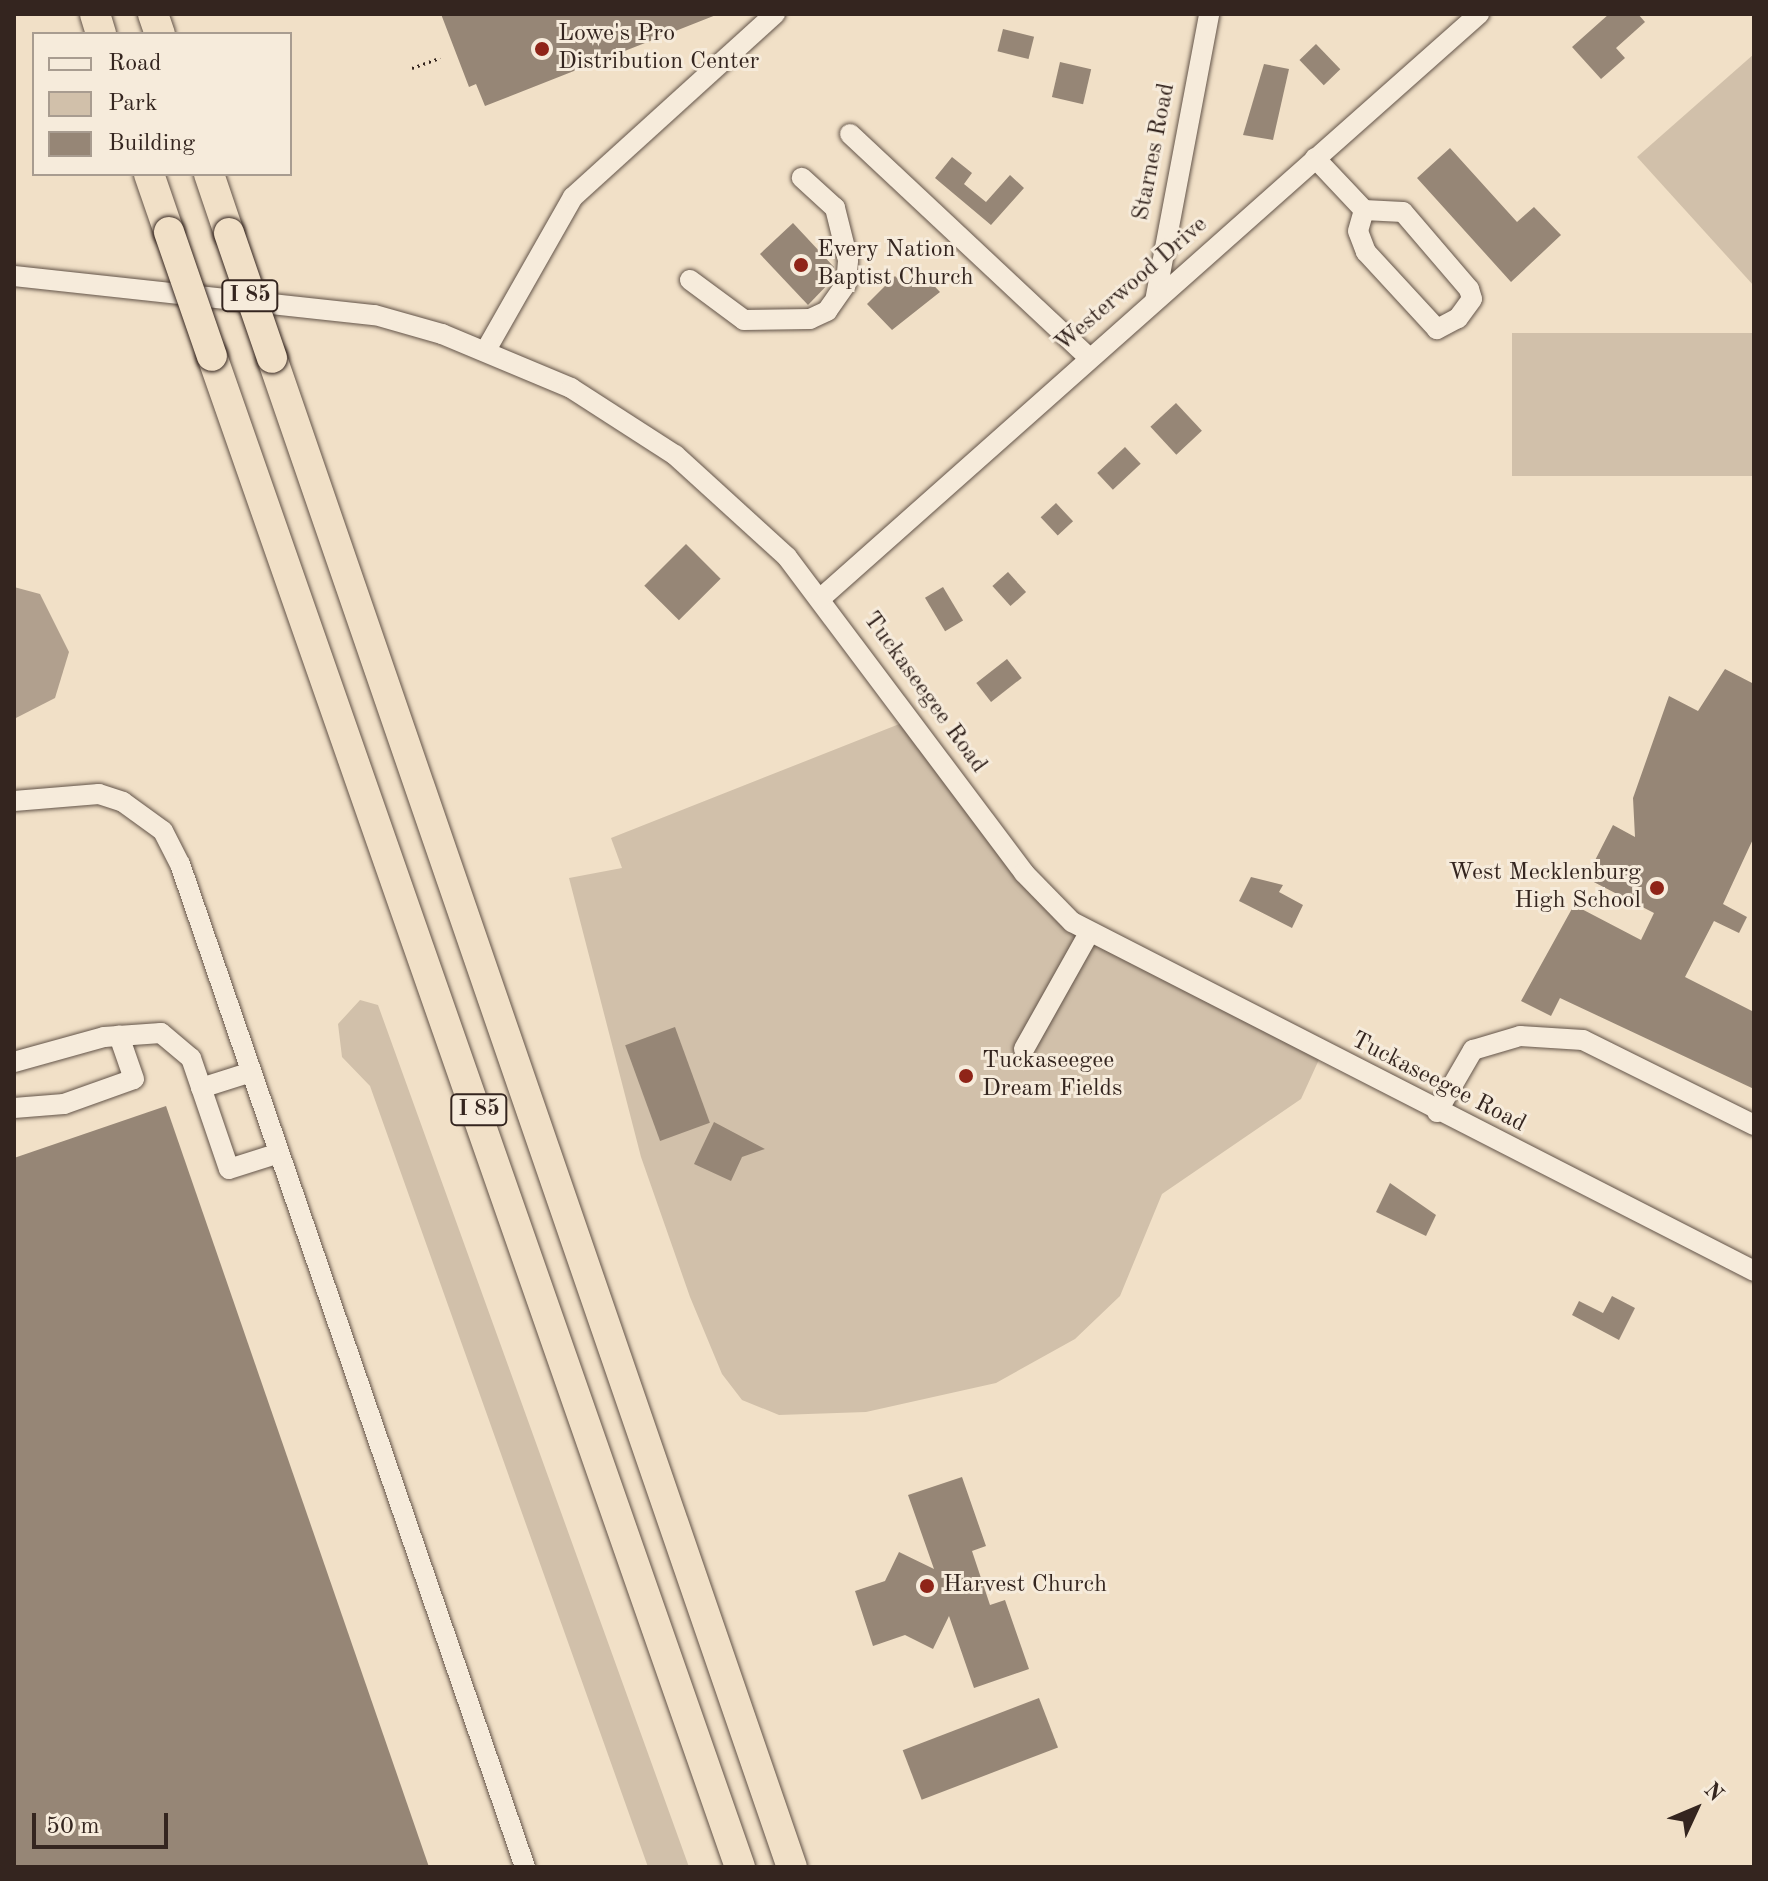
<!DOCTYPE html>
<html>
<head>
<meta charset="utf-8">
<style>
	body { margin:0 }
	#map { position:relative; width:1768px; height:1881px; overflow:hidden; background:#f1e0c7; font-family:"Old Standard TT",serif }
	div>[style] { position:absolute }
	.green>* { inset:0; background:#d1c0aa; transform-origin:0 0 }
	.water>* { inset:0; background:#b1a08e }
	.building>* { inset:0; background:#968676; transform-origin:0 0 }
	.path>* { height:3px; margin-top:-1.5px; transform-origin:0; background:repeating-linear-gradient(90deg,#34251f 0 2px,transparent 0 6px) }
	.roads { filter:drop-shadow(0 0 2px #635449) drop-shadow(0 0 2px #635449) }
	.minor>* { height:20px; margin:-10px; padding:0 10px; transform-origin:10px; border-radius:10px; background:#f6ebdb }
	.highway>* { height:30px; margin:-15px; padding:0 15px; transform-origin:15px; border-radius:15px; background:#f1e0c7 }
	.bridges { filter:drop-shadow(0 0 2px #34251f) drop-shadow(0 0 2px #34251f) }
	.highway-bridge>* { height:30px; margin:-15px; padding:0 15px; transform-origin:15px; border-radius:15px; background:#f1e0c7 }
	.dots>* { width:22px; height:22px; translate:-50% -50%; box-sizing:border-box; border:4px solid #f6ebdb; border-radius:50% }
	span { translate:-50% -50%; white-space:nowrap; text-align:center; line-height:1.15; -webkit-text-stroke:6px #f6ebdb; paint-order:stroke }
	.shield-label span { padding:2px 6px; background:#f6ebdb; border:2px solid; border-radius:6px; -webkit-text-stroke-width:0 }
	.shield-label { font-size:22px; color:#34251f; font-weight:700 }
	.poi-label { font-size:24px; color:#34251f }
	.left { translate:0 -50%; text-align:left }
	.right { translate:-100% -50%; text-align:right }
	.street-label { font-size:24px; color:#34251f }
	.frame { position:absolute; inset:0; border:16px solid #34251f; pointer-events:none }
	.legend { position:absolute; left:32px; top:32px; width:260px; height:144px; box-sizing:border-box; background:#f6ebdb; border:2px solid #a89c90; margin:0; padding:10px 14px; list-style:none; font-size:24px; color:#34251f }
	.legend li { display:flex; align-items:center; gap:16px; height:40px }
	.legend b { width:40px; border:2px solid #a89c90 }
	.north { position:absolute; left:1656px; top:1769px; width:80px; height:80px; -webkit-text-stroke:6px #f6ebdb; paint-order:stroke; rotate:46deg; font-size:22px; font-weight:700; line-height:32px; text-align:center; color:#34251f }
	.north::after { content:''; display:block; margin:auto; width:28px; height:36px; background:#34251f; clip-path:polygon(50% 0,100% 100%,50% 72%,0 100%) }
	.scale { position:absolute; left:32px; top:1813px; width:136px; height:36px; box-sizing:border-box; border:4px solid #34251f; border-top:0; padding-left:10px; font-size:24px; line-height:28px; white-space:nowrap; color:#34251f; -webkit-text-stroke:6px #f6ebdb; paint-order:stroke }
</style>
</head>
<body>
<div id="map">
	<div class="green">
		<i style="clip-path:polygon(1754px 54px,1754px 286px,1637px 157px)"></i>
		<i style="left:1754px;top:333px;width:143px;height:242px;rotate:90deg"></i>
		<i style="clip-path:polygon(912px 719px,1072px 922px,1322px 1053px,1301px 1099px,1162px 1194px,1120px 1296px,1075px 1339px,996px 1383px,866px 1412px,779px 1415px,742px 1400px,722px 1374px,690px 1297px,641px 1157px,569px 878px,622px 868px,611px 838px)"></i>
		<i style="clip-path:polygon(360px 1000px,378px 1005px,689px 1867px,648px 1867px,370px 1086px,342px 1057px,338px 1024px)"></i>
	</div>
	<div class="water">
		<i style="clip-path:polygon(14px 587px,40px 594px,69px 652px,55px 698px,14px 719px)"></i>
	</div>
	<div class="building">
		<i style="clip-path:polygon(441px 14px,716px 14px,716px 15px,485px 106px,476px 84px,469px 87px)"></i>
		<i style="clip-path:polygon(1609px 14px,1638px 14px,1645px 22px,1616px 48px,1625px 58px,1601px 79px,1572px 47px)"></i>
		<i style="left:1003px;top:29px;width:32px;height:23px;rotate:14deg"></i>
		<i style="left:1316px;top:44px;width:35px;height:23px;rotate:46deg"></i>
		<i style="left:1060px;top:62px;width:32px;height:36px;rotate:13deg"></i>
		<i style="clip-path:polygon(1264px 64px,1289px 69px,1273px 140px,1243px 135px)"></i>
		<i style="clip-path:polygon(1450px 148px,1517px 222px,1534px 207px,1561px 235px,1511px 282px,1417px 178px)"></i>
		<i style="clip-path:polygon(952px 157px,972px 173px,964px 184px,986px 202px,1010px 175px,1024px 188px,991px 225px,935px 178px)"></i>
		<i style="clip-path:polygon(793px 223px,834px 267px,833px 279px,808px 305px,760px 254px)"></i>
		<i style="clip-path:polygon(919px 270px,940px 292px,892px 330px,867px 304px,895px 276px,904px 285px)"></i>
		<i style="left:1176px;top:403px;width:38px;height:35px;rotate:47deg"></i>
		<i style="left:1125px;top:447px;width:23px;height:38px;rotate:47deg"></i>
		<i style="left:1056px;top:503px;width:25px;height:21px;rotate:47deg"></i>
		<i style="left:686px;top:544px;width:49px;height:59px;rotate:45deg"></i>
		<i style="left:1008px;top:572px;width:27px;height:21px;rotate:48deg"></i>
		<i style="left:943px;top:587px;width:39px;height:21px;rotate:59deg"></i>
		<i style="left:1007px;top:659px;width:24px;height:39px;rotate:52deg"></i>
		<i style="clip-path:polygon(1725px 669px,1754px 684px,1754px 837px,1723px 904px,1747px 917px,1739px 933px,1714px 921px,1685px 977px,1754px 1012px,1754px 1089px,1560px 998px,1551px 1016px,1521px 1001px,1574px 905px,1641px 940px,1654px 913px,1586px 878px,1613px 825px,1635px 837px,1633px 798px,1669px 696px,1698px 711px)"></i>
		<i style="clip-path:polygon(1251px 877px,1283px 885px,1279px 892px,1303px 905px,1292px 928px,1239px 901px)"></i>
		<i style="left:675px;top:1027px;width:102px;height:53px;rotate:70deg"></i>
		<i style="clip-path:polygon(166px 1106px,429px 1867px,14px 1867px,14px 1158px)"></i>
		<i style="clip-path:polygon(714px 1122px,765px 1149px,742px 1157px,731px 1181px,694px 1164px)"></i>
		<i style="clip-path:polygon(1390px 1183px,1436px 1215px,1426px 1236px,1376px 1212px)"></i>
		<i style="clip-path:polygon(1612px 1296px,1635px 1308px,1619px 1340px,1572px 1315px,1579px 1301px,1603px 1313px)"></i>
		<i style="clip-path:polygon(962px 1477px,986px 1546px,972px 1551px,990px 1605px,1005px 1600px,1029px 1669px,974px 1688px,949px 1616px,933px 1649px,905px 1635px,873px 1646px,855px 1591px,885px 1581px,899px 1552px,934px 1569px,908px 1495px)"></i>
		<i style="left:1039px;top:1698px;width:53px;height:146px;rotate:69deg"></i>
	</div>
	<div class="path">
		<i style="left:412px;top:68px;width:30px;rotate:-20deg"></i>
	</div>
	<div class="roads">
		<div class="minor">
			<i style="left:850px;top:134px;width:328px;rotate:43.1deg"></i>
			<i style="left:1315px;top:158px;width:71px;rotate:46.7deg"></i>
			<i style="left:1364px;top:210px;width:39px;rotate:3deg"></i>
			<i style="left:1403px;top:212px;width:101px;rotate:49.4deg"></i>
			<i style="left:1469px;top:289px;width:10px;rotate:73deg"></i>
			<i style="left:1472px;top:299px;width:24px;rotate:126deg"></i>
			<i style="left:1458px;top:318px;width:24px;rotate:152deg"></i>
			<i style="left:1437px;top:329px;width:105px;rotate:-132.7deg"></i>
			<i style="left:1366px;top:252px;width:22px;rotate:-111deg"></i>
			<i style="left:1358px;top:231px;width:22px;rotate:-74deg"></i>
			<i style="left:14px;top:276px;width:363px;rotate:6.2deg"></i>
			<i style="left:375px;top:315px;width:70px;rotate:15.8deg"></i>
			<i style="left:442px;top:334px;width:140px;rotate:22.7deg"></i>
			<i style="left:571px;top:388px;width:124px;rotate:32.8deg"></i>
			<i style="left:675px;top:455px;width:151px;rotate:42.3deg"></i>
			<i style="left:787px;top:557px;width:395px;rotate:53.1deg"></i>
			<i style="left:1024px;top:873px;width:69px;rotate:45.6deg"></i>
			<i style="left:1072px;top:922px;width:766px;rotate:27.1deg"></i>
			<i style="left:690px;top:280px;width:67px;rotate:36.5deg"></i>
			<i style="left:744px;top:320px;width:66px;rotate:-0.9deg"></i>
			<i style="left:810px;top:319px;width:19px;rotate:-25deg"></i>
			<i style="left:827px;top:311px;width:33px;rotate:-55deg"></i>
			<i style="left:846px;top:284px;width:24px;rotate:-85deg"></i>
			<i style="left:848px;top:260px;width:54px;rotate:-104deg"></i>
			<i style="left:835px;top:208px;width:45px;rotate:-137.7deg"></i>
			<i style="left:1155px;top:301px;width:292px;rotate:-79.3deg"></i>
			<i style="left:486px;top:350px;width:176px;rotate:-60.4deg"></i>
			<i style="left:573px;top:197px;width:273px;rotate:-42.2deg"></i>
			<i style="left:821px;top:598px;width:880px;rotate:-41.59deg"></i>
			<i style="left:14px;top:801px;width:85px;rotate:-4.7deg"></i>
			<i style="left:99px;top:794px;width:25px;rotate:18deg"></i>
			<i style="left:123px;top:802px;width:49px;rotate:35.9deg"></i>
			<i style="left:163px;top:831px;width:37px;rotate:63deg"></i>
			<i style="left:180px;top:864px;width:1061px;rotate:71.02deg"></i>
			<i style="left:1024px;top:1049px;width:133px;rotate:-60.7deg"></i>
			<i style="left:14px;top:1062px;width:93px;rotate:-15.5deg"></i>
			<i style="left:104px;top:1037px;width:57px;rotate:-4deg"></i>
			<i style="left:161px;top:1033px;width:39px;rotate:40deg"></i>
			<i style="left:191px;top:1058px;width:117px;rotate:71.1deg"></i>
			<i style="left:229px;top:1169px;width:52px;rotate:-17.7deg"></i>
			<i style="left:201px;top:1088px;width:52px;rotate:-17.7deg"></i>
			<i style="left:14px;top:1108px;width:50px;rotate:-4.6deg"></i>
			<i style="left:64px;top:1104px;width:74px;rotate:-19.7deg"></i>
			<i style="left:134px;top:1079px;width:46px;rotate:-109.2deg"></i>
			<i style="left:1437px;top:1112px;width:72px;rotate:-59.9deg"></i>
			<i style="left:1473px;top:1050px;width:49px;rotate:-16.6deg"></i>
			<i style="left:1520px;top:1036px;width:63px;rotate:3.6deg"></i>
			<i style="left:1583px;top:1040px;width:191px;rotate:26.4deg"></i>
		</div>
		<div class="highway">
			<i style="left:95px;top:14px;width:21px;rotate:73deg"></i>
			<i style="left:153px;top:14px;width:21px;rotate:71deg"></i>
			<i style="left:149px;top:174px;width:61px;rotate:71deg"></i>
			<i style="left:209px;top:174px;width:62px;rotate:71.3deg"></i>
			<i style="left:212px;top:356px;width:1601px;rotate:70.74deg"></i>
			<i style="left:272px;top:358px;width:1596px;rotate:70.99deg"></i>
		</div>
	</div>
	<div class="bridges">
		<div class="highway-bridge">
			<i style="left:169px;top:232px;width:131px;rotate:70.9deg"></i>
			<i style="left:229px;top:233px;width:132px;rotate:71deg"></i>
		</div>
	</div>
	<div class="dots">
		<i style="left:542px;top:49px;background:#8f2418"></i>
		<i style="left:801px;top:265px;background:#8f2418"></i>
		<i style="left:1657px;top:888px;background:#8f2418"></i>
		<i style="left:966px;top:1076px;background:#8f2418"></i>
		<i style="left:927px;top:1586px;background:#8f2418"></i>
	</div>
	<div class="shield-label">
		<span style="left:250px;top:296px">I 85</span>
		<span style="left:479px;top:1110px">I 85</span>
	</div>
	<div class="poi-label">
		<span class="left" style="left:558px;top:49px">Lowe's Pro<br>Distribution Center</span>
		<span class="left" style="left:817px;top:265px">Every Nation<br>Baptist Church</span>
		<span class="right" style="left:1641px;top:888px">West Mecklenburg<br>High School</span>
		<span class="left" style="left:982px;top:1076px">Tuckaseegee<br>Dream Fields</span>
		<span class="left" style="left:943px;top:1586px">Harvest Church</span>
	</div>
	<div class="street-label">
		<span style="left:1155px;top:152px;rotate:-79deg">Starnes Road</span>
		<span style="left:1132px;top:285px;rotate:-41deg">Westerwood Drive</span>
		<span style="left:924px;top:693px;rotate:54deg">Tuckaseegee Road</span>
		<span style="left:1438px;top:1083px;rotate:27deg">Tuckaseegee Road</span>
	</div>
	<div class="frame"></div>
	<ul class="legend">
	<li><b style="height:10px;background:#f6ebdb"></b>Road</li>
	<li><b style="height:22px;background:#d1c0aa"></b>Park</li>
	<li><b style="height:22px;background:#968676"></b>Building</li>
	</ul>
	<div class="north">N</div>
	<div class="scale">50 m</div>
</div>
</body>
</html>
